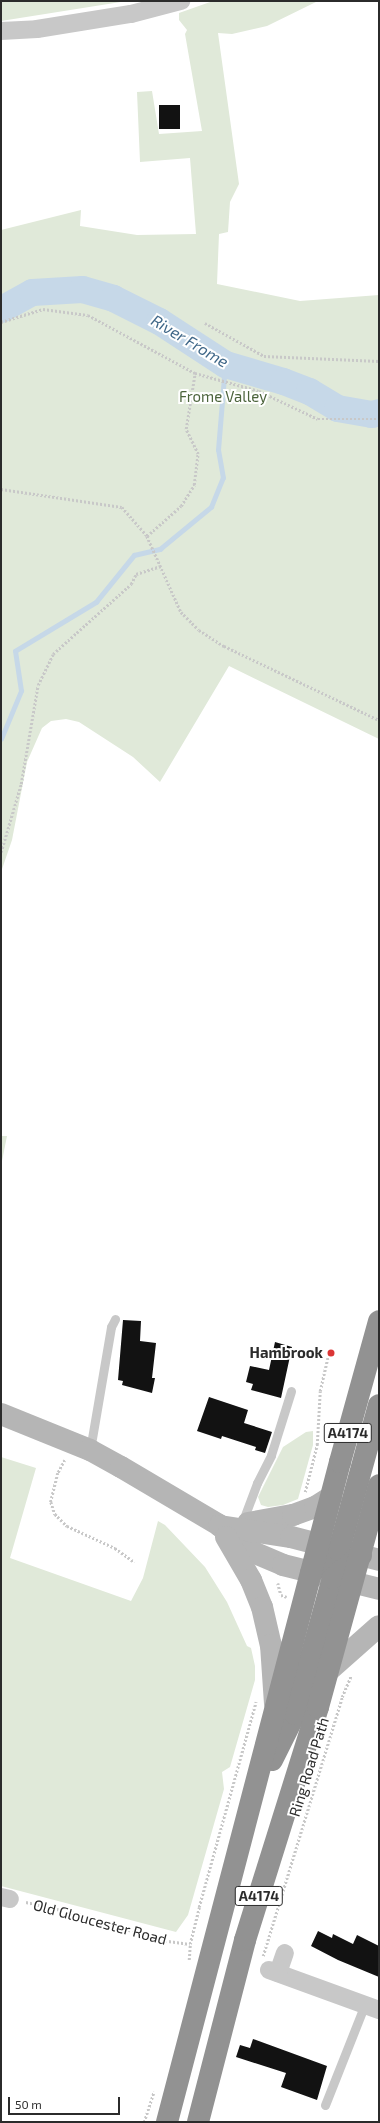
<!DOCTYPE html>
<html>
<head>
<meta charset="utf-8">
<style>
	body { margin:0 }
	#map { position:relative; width:380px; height:2123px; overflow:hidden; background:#fff; font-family:"Exo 2",sans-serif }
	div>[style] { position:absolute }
	.green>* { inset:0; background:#e0e9d9 }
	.stream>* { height:4.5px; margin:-2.25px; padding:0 2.25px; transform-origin:2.25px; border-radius:2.25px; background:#c6d8e8 }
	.river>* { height:27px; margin:-13.5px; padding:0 13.5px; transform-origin:13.5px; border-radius:13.5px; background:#c6d8e8 }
	.building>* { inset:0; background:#121212; transform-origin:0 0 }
	.path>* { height:2.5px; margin-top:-1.25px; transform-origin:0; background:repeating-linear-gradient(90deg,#c8c8c8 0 2px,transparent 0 4px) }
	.lane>* { height:9px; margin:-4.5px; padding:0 4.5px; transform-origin:4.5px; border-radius:4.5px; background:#c8c8c8 }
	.street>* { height:18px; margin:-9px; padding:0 9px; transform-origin:9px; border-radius:9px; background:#c8c8c8 }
	.secondary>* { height:22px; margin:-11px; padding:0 11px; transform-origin:11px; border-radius:11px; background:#b5b5b5 }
	.highway>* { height:22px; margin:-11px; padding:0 11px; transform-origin:11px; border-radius:11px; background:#929292 }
	.dots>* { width:11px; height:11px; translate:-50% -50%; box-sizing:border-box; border:2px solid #fff; border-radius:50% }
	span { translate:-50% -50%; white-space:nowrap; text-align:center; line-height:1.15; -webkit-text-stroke:4px #fff; paint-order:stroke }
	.shield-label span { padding:1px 3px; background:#fff; border:1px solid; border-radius:3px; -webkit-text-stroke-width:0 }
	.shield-label { font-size:14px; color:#2b2b2b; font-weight:700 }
	.park-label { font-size:15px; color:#4c643c }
	.poi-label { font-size:15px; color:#2b2b2b; font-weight:700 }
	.right { translate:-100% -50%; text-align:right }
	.street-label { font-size:15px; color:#2b2b2b }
	.water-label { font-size:16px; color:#3f6788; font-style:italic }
	.frame { position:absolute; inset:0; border:2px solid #2b2b2b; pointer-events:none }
	.scale { position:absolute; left:8px; top:2097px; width:112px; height:18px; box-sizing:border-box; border:2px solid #2b2b2b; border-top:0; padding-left:5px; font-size:12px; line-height:14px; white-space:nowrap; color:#2b2b2b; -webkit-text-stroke:3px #fff; paint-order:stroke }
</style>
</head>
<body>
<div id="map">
	<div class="green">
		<i style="clip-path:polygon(1px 1px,127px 1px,1px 21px)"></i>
		<i style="clip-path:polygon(213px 1px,318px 1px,267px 26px,232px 34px,218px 33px,239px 184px,230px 202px,228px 232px,219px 234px,217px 284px,300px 301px,379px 295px,379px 739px,229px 666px,160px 782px,133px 757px,79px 722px,66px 719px,51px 721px,42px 728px,27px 762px,12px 840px,1px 872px,1px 230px,81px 210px,80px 226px,137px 235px,196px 234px,190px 158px,140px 162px,137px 92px,152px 91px,159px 134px,202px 131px,185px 34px,187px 30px,179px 20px,179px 13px)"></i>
		<i style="clip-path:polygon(1px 1136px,7px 1136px,1px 1166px)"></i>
		<i style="clip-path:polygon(313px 1431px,313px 1445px,298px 1499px,283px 1505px,268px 1507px,261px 1505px,258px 1497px,283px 1447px,306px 1432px)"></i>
		<i style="clip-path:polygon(1px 1457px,36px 1468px,10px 1558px,131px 1601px,143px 1578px,158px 1521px,165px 1525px,205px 1567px,227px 1602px,247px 1646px,251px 1648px,255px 1666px,255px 1680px,230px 1767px,222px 1772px,224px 1789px,188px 1915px,176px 1932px,1px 1886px)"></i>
	</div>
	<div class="stream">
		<i style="left:1px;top:739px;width:52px;rotate:-67.4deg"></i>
		<i style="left:21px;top:691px;width:40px;rotate:-98.5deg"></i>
		<i style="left:15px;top:651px;width:95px;rotate:-31.2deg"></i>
		<i style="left:96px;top:602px;width:60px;rotate:-51deg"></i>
		<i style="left:134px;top:555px;width:27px;rotate:-13deg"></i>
		<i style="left:160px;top:549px;width:66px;rotate:-39.5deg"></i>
		<i style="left:211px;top:507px;width:31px;rotate:-68deg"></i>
		<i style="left:223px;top:478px;width:28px;rotate:-100deg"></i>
		<i style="left:218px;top:450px;width:86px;rotate:-85.3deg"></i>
	</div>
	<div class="river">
		<i style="left:1px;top:309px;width:35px;rotate:-29deg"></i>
		<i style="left:32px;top:292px;width:50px;rotate:-3.4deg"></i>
		<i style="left:82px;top:289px;width:32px;rotate:16deg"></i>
		<i style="left:113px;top:298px;width:51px;rotate:26.6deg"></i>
		<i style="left:159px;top:321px;width:79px;rotate:33.1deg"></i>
		<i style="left:225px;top:364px;width:60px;rotate:16.3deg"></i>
		<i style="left:283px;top:381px;width:28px;rotate:21deg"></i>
		<i style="left:309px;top:391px;width:33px;rotate:31deg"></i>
		<i style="left:337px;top:408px;width:35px;rotate:10deg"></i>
		<i style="left:371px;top:414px;width:8px;rotate:-14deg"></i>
	</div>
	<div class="building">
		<i style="left:159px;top:105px;width:21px;height:24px"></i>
		<i style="clip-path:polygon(123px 1320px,141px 1321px,140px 1341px,156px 1343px,152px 1378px,155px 1378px,152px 1393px,122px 1385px,123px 1381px,118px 1380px)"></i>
		<i style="clip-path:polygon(275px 1342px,292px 1347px,281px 1398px,251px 1390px,253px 1384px,246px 1382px,250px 1366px,269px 1370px)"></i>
		<i style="clip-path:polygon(209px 1397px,248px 1410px,244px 1423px,272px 1432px,265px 1453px,255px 1450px,256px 1447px,222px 1436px,221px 1439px,197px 1431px)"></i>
		<i style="clip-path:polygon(318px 1931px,332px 1938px,333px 1934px,353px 1944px,357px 1935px,379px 1946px,379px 1977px,338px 1960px,311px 1946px)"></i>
		<i style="clip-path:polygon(253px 2039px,327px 2066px,317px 2100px,281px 2087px,286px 2073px,236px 2057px,240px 2045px,250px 2048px)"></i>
	</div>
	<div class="path">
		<i style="left:1px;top:322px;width:44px;rotate:-17.2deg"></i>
		<i style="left:43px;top:309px;width:45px;rotate:7.6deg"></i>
		<i style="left:88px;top:315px;width:122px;rotate:28.5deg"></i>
		<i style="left:195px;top:373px;width:66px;rotate:15.7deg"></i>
		<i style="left:259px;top:391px;width:65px;rotate:25.4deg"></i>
		<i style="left:318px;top:419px;width:61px"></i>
		<i style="left:205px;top:323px;width:68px;rotate:29.2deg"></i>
		<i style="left:264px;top:356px;width:115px;rotate:2.5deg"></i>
		<i style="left:1px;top:489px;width:122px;rotate:8.5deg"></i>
		<i style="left:122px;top:507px;width:38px;rotate:49deg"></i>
		<i style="left:147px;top:536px;width:83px;rotate:65.9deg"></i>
		<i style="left:181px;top:612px;width:25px;rotate:45deg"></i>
		<i style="left:199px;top:630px;width:30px;rotate:33deg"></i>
		<i style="left:224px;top:646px;width:172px;rotate:25.5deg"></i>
		<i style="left:147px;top:536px;width:45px;rotate:-41.4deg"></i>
		<i style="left:181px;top:506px;width:25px;rotate:-58deg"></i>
		<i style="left:194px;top:485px;width:31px;rotate:-83deg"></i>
		<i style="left:198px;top:454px;width:28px;rotate:-116deg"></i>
		<i style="left:186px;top:429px;width:57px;rotate:-80.9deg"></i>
		<i style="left:1px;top:852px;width:71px;rotate:-73.6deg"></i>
		<i style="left:21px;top:784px;width:100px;rotate:-80.3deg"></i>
		<i style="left:38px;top:685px;width:34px;rotate:-64deg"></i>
		<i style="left:53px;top:654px;width:105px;rotate:-41.9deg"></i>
		<i style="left:131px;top:584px;width:11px;rotate:-63deg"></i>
		<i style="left:136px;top:574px;width:26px;rotate:-18deg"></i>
		<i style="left:65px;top:1460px;width:15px;rotate:118deg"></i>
		<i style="left:58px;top:1473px;width:30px;rotate:104deg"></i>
		<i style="left:51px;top:1502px;width:13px;rotate:72deg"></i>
		<i style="left:55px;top:1514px;width:17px;rotate:45deg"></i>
		<i style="left:67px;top:1526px;width:53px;rotate:24.6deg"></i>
		<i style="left:115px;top:1548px;width:24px;rotate:36deg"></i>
		<i style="left:305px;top:1492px;width:49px;rotate:-75.7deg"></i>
		<i style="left:317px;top:1445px;width:54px;rotate:-86.8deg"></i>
		<i style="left:320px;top:1391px;width:35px;rotate:-77deg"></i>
		<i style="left:278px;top:1583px;width:12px;rotate:76deg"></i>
		<i style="left:281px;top:1595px;width:6px;rotate:18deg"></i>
		<i style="left:26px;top:1902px;width:54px;rotate:12.8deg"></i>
		<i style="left:79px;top:1914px;width:86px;rotate:17.6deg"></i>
		<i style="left:161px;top:1940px;width:29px;rotate:8deg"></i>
		<i style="left:263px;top:1956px;width:271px;rotate:-73deg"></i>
		<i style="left:342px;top:1697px;width:23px;rotate:-67deg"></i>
		<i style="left:189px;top:1960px;width:16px;rotate:-86deg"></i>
		<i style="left:190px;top:1944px;width:38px;rotate:-76deg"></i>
		<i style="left:199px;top:1907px;width:213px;rotate:-74.5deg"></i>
		<i style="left:144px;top:2122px;width:32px;rotate:-72deg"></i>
	</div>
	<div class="lane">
		<i style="left:90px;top:1450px;width:125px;rotate:-80.3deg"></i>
		<i style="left:111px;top:1327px;width:9px;rotate:-63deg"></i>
		<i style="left:242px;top:1523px;width:43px;rotate:-69.4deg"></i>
		<i style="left:257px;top:1483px;width:31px;rotate:-63deg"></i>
		<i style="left:271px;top:1455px;width:67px;rotate:-72.6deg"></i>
		<i style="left:325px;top:2105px;width:109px;rotate:-68.4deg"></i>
	</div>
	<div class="street">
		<i style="left:1px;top:31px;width:36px;rotate:-3deg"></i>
		<i style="left:37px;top:29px;width:95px;rotate:-9.1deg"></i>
		<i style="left:131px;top:14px;width:52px;rotate:-14.6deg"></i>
		<i style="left:1px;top:1897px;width:9px;rotate:13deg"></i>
		<i style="left:269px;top:1970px;width:117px;rotate:20deg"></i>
		<i style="left:278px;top:1973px;width:21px;rotate:-71deg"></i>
	</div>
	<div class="secondary">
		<i style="left:1px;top:1414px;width:96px;rotate:22deg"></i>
		<i style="left:90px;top:1450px;width:35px;rotate:29deg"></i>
		<i style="left:121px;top:1467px;width:114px;rotate:30.6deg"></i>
		<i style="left:219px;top:1525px;width:46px;rotate:37.9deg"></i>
		<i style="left:255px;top:1553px;width:30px;rotate:23deg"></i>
		<i style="left:283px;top:1565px;width:99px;rotate:14deg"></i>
		<i style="left:248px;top:1523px;width:46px;rotate:-10.1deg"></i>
		<i style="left:293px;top:1515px;width:23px;rotate:-20deg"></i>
		<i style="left:315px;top:1507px;width:19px;rotate:-32deg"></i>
		<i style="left:220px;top:1526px;width:72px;rotate:8.8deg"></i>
		<i style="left:291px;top:1537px;width:91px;rotate:14.6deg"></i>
		<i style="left:226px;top:1537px;width:50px;rotate:59.8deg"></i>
		<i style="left:251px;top:1580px;width:29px;rotate:68deg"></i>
		<i style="left:262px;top:1607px;width:39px;rotate:77deg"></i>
		<i style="left:271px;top:1645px;width:59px;rotate:86.1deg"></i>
		<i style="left:327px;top:1672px;width:69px;rotate:-41.5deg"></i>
	</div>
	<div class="highway">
		<i style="left:311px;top:1573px;width:36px;rotate:-39deg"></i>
		<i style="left:339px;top:1550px;width:150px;rotate:-74.6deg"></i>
		<i style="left:272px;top:1760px;width:51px;rotate:-63.4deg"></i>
		<i style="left:295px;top:1714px;width:141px;rotate:-74.4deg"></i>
		<i style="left:333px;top:1578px;width:36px;rotate:-39deg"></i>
		<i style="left:167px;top:2122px;width:682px;rotate:-75.31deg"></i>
		<i style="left:340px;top:1462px;width:146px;rotate:-74.5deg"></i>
		<i style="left:198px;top:2122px;width:188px;rotate:-75.5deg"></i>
		<i style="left:245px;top:1940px;width:244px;rotate:-72.6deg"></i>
		<i style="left:318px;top:1707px;width:230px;rotate:-74.6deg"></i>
	</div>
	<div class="dots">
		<i style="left:331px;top:1353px;background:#db3535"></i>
	</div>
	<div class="shield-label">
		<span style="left:348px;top:1433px">A4174</span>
		<span style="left:259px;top:1896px">A4174</span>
	</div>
	<div class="park-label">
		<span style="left:223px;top:397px">Frome Valley</span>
	</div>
	<div class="poi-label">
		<span class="right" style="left:323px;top:1353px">Hambrook</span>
	</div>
	<div class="street-label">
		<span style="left:309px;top:1767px;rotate:-73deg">Ring Road Path</span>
		<span style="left:100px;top:1922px;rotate:15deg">Old Gloucester Road</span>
	</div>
	<div class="water-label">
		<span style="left:190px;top:341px;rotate:31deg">River Frome</span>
	</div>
	<div class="frame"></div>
	<div class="scale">50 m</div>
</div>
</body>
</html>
